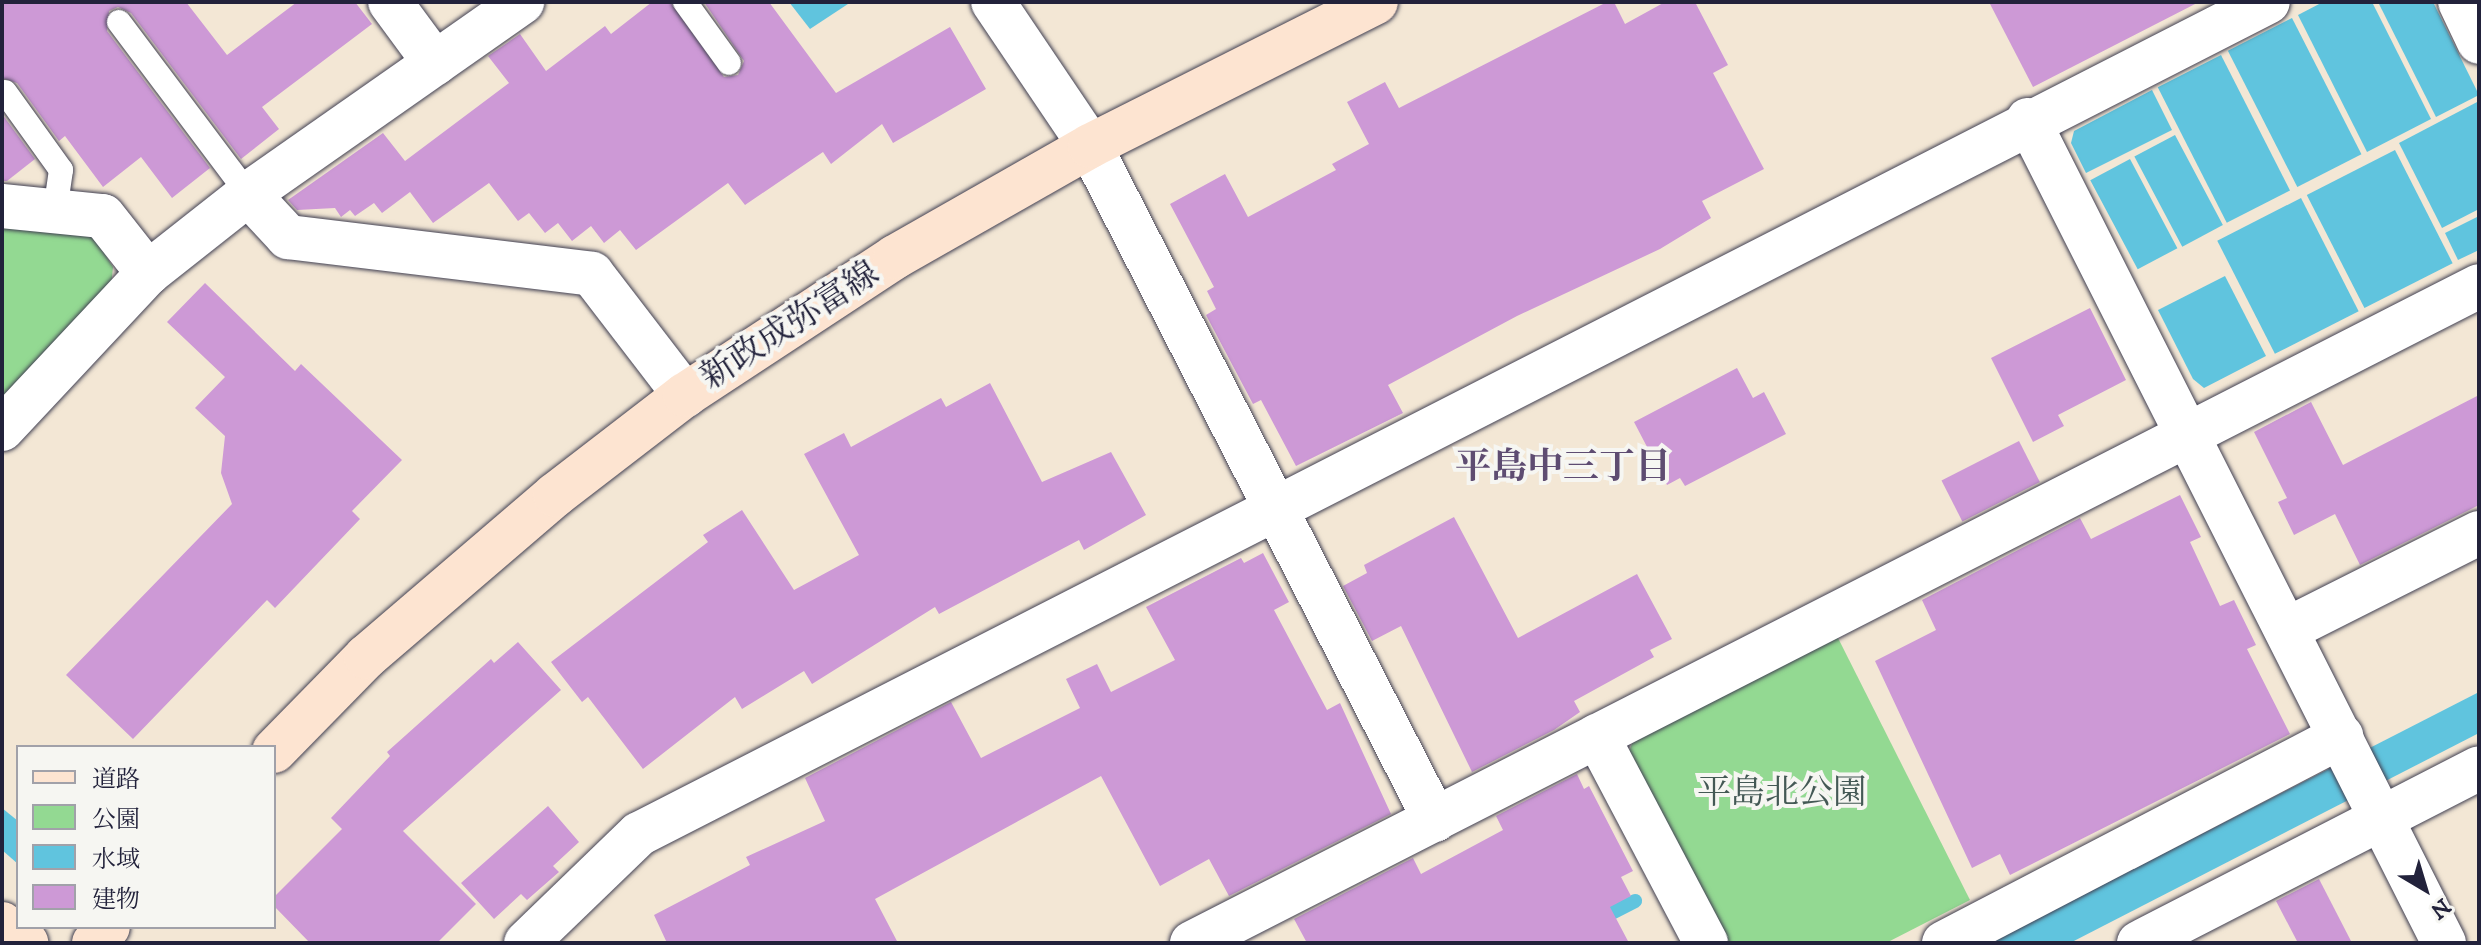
<!DOCTYPE html>
<html>
<head>
<meta charset="utf-8">
<style>
	body { margin:0 }
	#map { position:relative; width:2481px; height:945px; overflow:hidden; background:#f3e7d5; font-family:"IM FELL DW Pica","Noto Serif JP",serif }
	div>[style] { position:absolute }
	.green>* { inset:0; background:#93d992 }
	.water>* { inset:0; background:#60c4de; transform-origin:0 0 }
	.stream>* { height:14px; margin:-7px; padding:0 7px; transform-origin:7px; border-radius:7px; background:#60c4de }
	.building>* { inset:0; background:#cd99d6; transform-origin:0 0 }
	.roads { filter:drop-shadow(0 0 2px #414052) drop-shadow(0 0 2px #414052) }
	.lane>* { height:24px; margin:-12px; padding:0 12px; transform-origin:12px; border-radius:12px; background:#fff }
	.street>* { height:44px; margin:-22px; padding:0 22px; transform-origin:22px; border-radius:22px; background:#fff }
	.secondary>* { height:44px; margin:-22px; padding:0 22px; transform-origin:22px; border-radius:22px; background:#fde4d1 }
	span { translate:-50% -50%; white-space:nowrap; text-align:center; line-height:1.15; -webkit-text-stroke:8px #f6f6f2; paint-order:stroke }
	.street-label { font-size:34px; color:#22223b }
	.park-label { font-size:34px; color:#445955 }
	.neighbourhood-label { font-size:36px; color:#5e4c71; font-weight:700 }
	.frame { position:absolute; inset:0; border:4px solid #22223b; pointer-events:none }
	.legend { position:absolute; left:16px; top:745px; width:260px; height:184px; box-sizing:border-box; background:#f6f6f2; border:2px solid #a1a1a9; margin:0; padding:10px 14px; list-style:none; font-size:24px; color:#22223b }
	.legend li { display:flex; align-items:center; gap:16px; height:40px }
	.legend b { width:40px; border:2px solid #a1a1a9 }
	.north { position:absolute; left:2385px; top:849px; width:80px; height:80px; -webkit-text-stroke:6px #f6f6f2; paint-order:stroke; rotate:142deg; font-size:22px; font-weight:700; line-height:32px; text-align:center; color:#22223b }
	.north::after { content:''; display:block; margin:auto; width:28px; height:36px; background:#22223b; clip-path:polygon(50% 0,100% 100%,50% 72%,0 100%) }
</style>
</head>
<body>
<div id="map">
	<div class="green">
		<i style="clip-path:polygon(2px 227px,94px 237px,113px 267px,111px 287px,2px 401px)"></i>
		<i style="clip-path:polygon(1836px 634px,1970px 900px,1886px 943px,1726px 943px,1627px 757px,1636px 733px)"></i>
	</div>
	<div class="water">
		<i style="clip-path:polygon(789px 2px,851px 2px,810px 29px)"></i>
		<i style="clip-path:polygon(2323px 2px,2372px 2px,2431px 119px,2367px 152px,2298px 15px)"></i>
		<i style="clip-path:polygon(2378px 2px,2433px 2px,2479px 95px,2436px 117px)"></i>
		<i style="left:2292px;top:18px;width:153px;height:72px;rotate:63deg"></i>
		<i style="left:2221px;top:55px;width:152px;height:71px;rotate:63deg"></i>
		<i style="clip-path:polygon(2152px 90px,2172px 130px,2086px 173px,2071px 143px,2074px 131px)"></i>
		<i style="clip-path:polygon(2479px 101px,2479px 209px,2442px 228px,2399px 143px)"></i>
		<i style="left:2175px;top:135px;width:102px;height:46px;rotate:62deg"></i>
		<i style="left:2395px;top:150px;width:127px;height:99px;rotate:63deg"></i>
		<i style="left:2130px;top:159px;width:101px;height:45px;rotate:62deg"></i>
		<i style="left:2301px;top:198px;width:127px;height:94px;rotate:63deg"></i>
		<i style="clip-path:polygon(2479px 216px,2479px 250px,2458px 260px,2445px 233px)"></i>
		<i style="clip-path:polygon(2225px 276px,2266px 356px,2204px 388px,2193px 379px,2158px 310px)"></i>
		<i style="clip-path:polygon(2479px 692px,2479px 733px,2070px 943px,1989px 943px)"></i>
		<i style="clip-path:polygon(2px 808px,18px 821px,18px 864px,2px 850px)"></i>
	</div>
	<div class="stream">
		<i style="left:1596px;top:921px;width:44px;rotate:-27.1deg"></i>
	</div>
	<div class="building">
		<i style="clip-path:polygon(2px 2px,186px 2px,227px 55px,297px 2px,355px 2px,372px 24px,262px 107px,279px 129px,241px 159px,131px 13px,118px 7px,109px 11px,107px 31px,210px 168px,172px 198px,141px 157px,103px 187px,65px 136px,59px 141px,17px 83px,2px 78px)"></i>
		<i style="clip-path:polygon(652px 2px,670px 2px,724px 77px,738px 75px,744px 61px,704px 2px,769px 2px,836px 93px,950px 27px,986px 89px,893px 143px,882px 124px,831px 164px,823px 152px,745px 205px,728px 183px,636px 250px,620px 230px,604px 243px,591px 226px,572px 241px,558px 223px,545px 233px,529px 213px,518px 221px,489px 183px,433px 223px,410px 192px,382px 213px,374px 203px,355px 216px,350px 210px,341px 217px,335px 208px,297px 210px,288px 200px,383px 133px,405px 161px,509px 83px,488px 56px,520px 34px,546px 71px,605px 26px,611px 34px)"></i>
		<i style="clip-path:polygon(1607px 2px,1614px 2px,1625px 24px,1665px 2px,1695px 2px,1728px 65px,1713px 73px,1764px 169px,1702px 201px,1711px 218px,1660px 249px,1517px 316px,1388px 385px,1403px 413px,1296px 466px,1261px 400px,1253px 404px,1206px 315px,1216px 309px,1207px 291px,1214px 287px,1170px 204px,1225px 174px,1248px 217px,1336px 170px,1332px 164px,1369px 144px,1347px 102px,1385px 82px,1399px 108px)"></i>
		<i style="clip-path:polygon(1989px 2px,2199px 2px,2033px 87px)"></i>
		<i style="clip-path:polygon(2px 114px,35px 159px,7px 181px,2px 181px)"></i>
		<i style="clip-path:polygon(205px 283px,295px 371px,301px 364px,402px 460px,352px 511px,360px 519px,275px 608px,267px 600px,133px 739px,66px 675px,232px 504px,221px 473px,225px 436px,195px 408px,225px 377px,167px 322px)"></i>
		<i style="clip-path:polygon(2090px 308px,2126px 380px,2058px 415px,2064px 426px,2033px 442px,1991px 358px)"></i>
		<i style="clip-path:polygon(1737px 368px,1753px 398px,1764px 392px,1786px 434px,1685px 486px,1680px 478px,1667px 485px,1634px 422px)"></i>
		<i style="clip-path:polygon(990px 383px,1042px 482px,1111px 452px,1146px 515px,1084px 550px,1079px 540px,939px 614px,935px 607px,812px 684px,804px 671px,742px 709px,735px 697px,643px 769px,588px 697px,582px 702px,551px 662px,708px 542px,703px 535px,742px 510px,794px 590px,859px 555px,804px 454px,844px 433px,851px 447px,941px 398px,946px 407px)"></i>
		<i style="clip-path:polygon(2479px 395px,2479px 505px,2360px 565px,2335px 514px,2294px 535px,2278px 502px,2287px 498px,2254px 432px,2311px 402px,2343px 465px)"></i>
		<i style="left:2019px;top:441px;width:46px;height:87px;rotate:63deg"></i>
		<i style="clip-path:polygon(2180px 495px,2201px 537px,2190px 542px,2220px 606px,2234px 600px,2256px 645px,2247px 649px,2290px 734px,2010px 875px,2000px 854px,1972px 868px,1875px 661px,1936px 630px,1922px 600px,2080px 518px,2091px 539px)"></i>
		<i style="clip-path:polygon(1454px 517px,1518px 638px,1637px 574px,1672px 639px,1650px 650px,1654px 657px,1574px 701px,1580px 712px,1554px 730px,1472px 772px,1401px 626px,1372px 641px,1343px 586px,1367px 573px,1364px 565px)"></i>
		<i style="clip-path:polygon(1263px 553px,1289px 602px,1274px 610px,1327px 710px,1340px 703px,1391px 814px,1229px 896px,1209px 859px,1160px 886px,1101px 776px,875px 899px,898px 943px,667px 943px,654px 915px,750px 865px,746px 857px,825px 821px,805px 778px,951px 702px,981px 758px,1080px 708px,1066px 679px,1097px 664px,1111px 692px,1175px 660px,1146px 607px,1241px 558px,1244px 563px)"></i>
		<i style="clip-path:polygon(518px 642px,561px 690px,403px 831px,476px 904px,437px 943px,310px 943px,274px 906px,274px 897px,342px 829px,331px 818px,390px 756px,387px 752px,491px 659px,494px 663px)"></i>
		<i style="clip-path:polygon(1577px 774px,1584px 789px,1589px 786px,1633px 871px,1621px 877px,1631px 896px,1610px 907px,1629px 943px,1307px 943px,1294px 919px,1413px 858px,1421px 874px,1503px 830px,1496px 816px)"></i>
		<i style="clip-path:polygon(548px 806px,579px 842px,553px 866px,559px 872px,527px 900px,521px 894px,494px 919px,461px 883px)"></i>
		<i style="clip-path:polygon(2319px 879px,2352px 943px,2298px 943px,2276px 901px)"></i>
	</div>
	<div class="roads">
		<div class="lane">
			<i style="left:685px;top:2px;width:75px;rotate:54.2deg"></i>
			<i style="left:119px;top:22px;width:215px;rotate:53.1deg"></i>
			<i style="left:5px;top:92px;width:96px;rotate:54.3deg"></i>
			<i style="left:61px;top:170px;width:41px;rotate:98.3deg"></i>
		</div>
		<div class="street">
			<i style="left:390px;top:2px;width:76px;rotate:53.6deg"></i>
			<i style="left:993px;top:2px;width:174px;rotate:56deg"></i>
			<i style="left:1090px;top:146px;width:757px;rotate:62.89deg"></i>
			<i style="left:2460px;top:2px;width:44px;rotate:64.6deg"></i>
			<i style="left:2028px;top:120px;width:922px;rotate:63.18deg"></i>
			<i style="left:248px;top:194px;width:59px;rotate:47.1deg"></i>
			<i style="left:288px;top:237px;width:306px;rotate:6.9deg"></i>
			<i style="left:592px;top:274px;width:153px;rotate:52.5deg"></i>
			<i style="left:2px;top:206px;width:101px;rotate:5.7deg"></i>
			<i style="left:103px;top:216px;width:73px;rotate:51.7deg"></i>
			<i style="left:2px;top:429px;width:214px;rotate:-46.9deg"></i>
			<i style="left:148px;top:273px;width:127px;rotate:-38.3deg"></i>
			<i style="left:248px;top:194px;width:335px;rotate:-35deg"></i>
			<i style="left:2288px;top:629px;width:214px;rotate:-26.7deg"></i>
			<i style="left:1597px;top:736px;width:234px;rotate:62.2deg"></i>
			<i style="left:526px;top:943px;width:157px;rotate:-44deg"></i>
			<i style="left:639px;top:834px;width:1829px;rotate:-27.06deg"></i>
			<i style="left:1192px;top:943px;width:1445px;rotate:-27.04deg"></i>
			<i style="left:1944px;top:943px;width:448px;rotate:-27.5deg"></i>
			<i style="left:2139px;top:943px;width:382px;rotate:-27.2deg"></i>
		</div>
		<div class="secondary">
			<i style="left:274px;top:751px;width:132px;rotate:-45.6deg"></i>
			<i style="left:366px;top:657px;width:249px;rotate:-40.6deg"></i>
			<i style="left:555px;top:495px;width:164px;rotate:-37.6deg"></i>
			<i style="left:685px;top:395px;width:251px;rotate:-33.3deg"></i>
			<i style="left:895px;top:257px;width:224px;rotate:-29.6deg"></i>
			<i style="left:1090px;top:146px;width:320px;rotate:-26.7deg"></i>
			<i style="left:2px;top:924px;width:31px;rotate:38deg"></i>
			<i style="left:94px;top:943px;width:21px;rotate:-49deg"></i>
		</div>
	</div>
	<div class="street-label">
		<span style="left:790px;top:326px;rotate:-33deg">新政成弥富線</span>
	</div>
	<div class="park-label">
		<span style="left:1782px;top:794px">平島北公園</span>
	</div>
	<div class="neighbourhood-label">
		<span style="left:1563px;top:468px">平島中三丁目</span>
	</div>
	<div class="frame"></div>
	<ul class="legend">
	<li><b style="height:10px;background:#fde4d1"></b>道路</li>
	<li><b style="height:22px;background:#93d992"></b>公園</li>
	<li><b style="height:22px;background:#60c4de"></b>水域</li>
	<li><b style="height:22px;background:#cd99d6"></b>建物</li>
	</ul>
	<div class="north">N</div>
</div>
</body>
</html>
